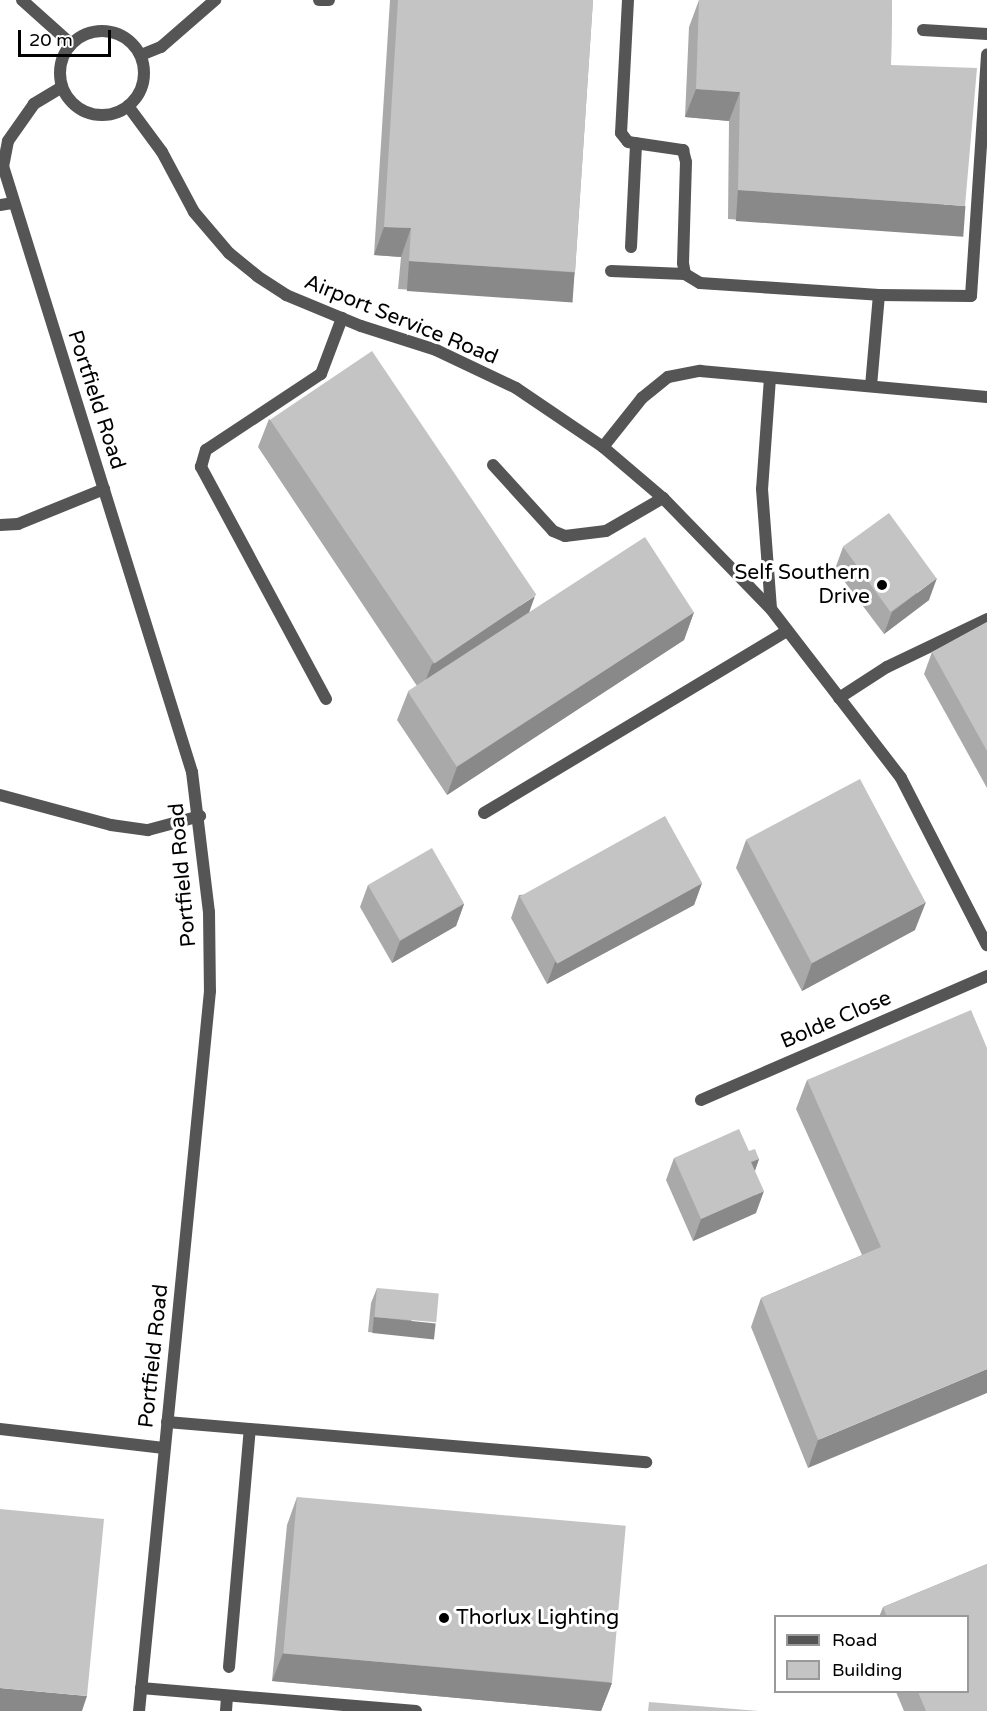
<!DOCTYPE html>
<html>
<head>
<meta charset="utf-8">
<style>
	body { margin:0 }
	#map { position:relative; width:987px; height:1711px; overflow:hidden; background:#fff; font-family:"Varela Round",sans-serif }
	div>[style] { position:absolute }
	.lane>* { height:12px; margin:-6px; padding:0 6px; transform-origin:6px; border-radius:6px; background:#555 }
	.street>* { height:12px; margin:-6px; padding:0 6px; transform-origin:6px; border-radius:6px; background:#555 }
	.street>.ring { margin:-6px; padding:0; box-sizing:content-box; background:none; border:12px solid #555; border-radius:50% }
	.wall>* { inset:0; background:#a9a9a9 }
	.shaded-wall>* { inset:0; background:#898989; transform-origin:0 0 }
	.building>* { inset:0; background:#c4c4c4; transform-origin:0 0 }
	.dots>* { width:16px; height:16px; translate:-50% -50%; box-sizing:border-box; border:3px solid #fff; border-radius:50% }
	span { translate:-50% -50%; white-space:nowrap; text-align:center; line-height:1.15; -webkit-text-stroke:6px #fff; paint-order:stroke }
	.street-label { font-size:21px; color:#000 }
	.poi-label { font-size:21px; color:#000 }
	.right { translate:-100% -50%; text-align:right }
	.left { translate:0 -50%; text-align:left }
	.legend { position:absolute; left:774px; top:1615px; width:195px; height:78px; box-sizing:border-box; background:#fff; border:2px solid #999; margin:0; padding:8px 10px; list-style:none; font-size:18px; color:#000 }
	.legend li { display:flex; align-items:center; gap:12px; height:30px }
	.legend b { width:30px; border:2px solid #999 }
	.scale { position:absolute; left:18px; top:30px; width:93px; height:27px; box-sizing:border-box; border:3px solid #000; border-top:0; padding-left:8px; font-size:18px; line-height:21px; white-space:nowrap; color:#000; -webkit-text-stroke:4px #fff; paint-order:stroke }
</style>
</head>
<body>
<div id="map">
	<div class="lane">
		<i style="left:319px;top:0;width:10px"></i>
		<i style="left:628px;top:0;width:133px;rotate:93deg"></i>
		<i style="left:621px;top:133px;width:11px;rotate:52deg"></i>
		<i style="left:628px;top:142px;width:56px;rotate:8.3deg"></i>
		<i style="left:683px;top:150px;width:12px;rotate:76deg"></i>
		<i style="left:686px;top:162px;width:101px;rotate:91.7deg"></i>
		<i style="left:683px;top:263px;width:11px;rotate:80deg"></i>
		<i style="left:685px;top:274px;width:17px;rotate:31deg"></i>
		<i style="left:700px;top:283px;width:179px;rotate:3.8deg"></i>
		<i style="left:879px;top:295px;width:92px;rotate:0.6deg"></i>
		<i style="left:971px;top:296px;width:242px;rotate:-86.2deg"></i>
		<i style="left:923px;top:30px;width:64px;rotate:3.6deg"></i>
		<i style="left:0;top:205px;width:12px;rotate:-9deg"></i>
		<i style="left:631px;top:247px;width:104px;rotate:-87.2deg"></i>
		<i style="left:611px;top:271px;width:74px;rotate:2.3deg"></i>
		<i style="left:770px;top:378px;width:111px;rotate:94.1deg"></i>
		<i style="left:762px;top:489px;width:120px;rotate:85.7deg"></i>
		<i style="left:871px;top:386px;width:91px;rotate:-85deg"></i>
		<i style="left:493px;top:465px;width:89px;rotate:47.7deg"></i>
		<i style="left:553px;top:531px;width:13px;rotate:23deg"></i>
		<i style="left:565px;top:536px;width:41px;rotate:-7deg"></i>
		<i style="left:606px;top:531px;width:66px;rotate:-30.1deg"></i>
		<i style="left:839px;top:698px;width:57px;rotate:-32.9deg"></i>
		<i style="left:887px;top:667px;width:111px;rotate:-25.6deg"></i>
		<i style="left:326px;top:699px;width:264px;rotate:-118.3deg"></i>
		<i style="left:201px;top:467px;width:18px;rotate:-74deg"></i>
		<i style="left:206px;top:450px;width:138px;rotate:-33.5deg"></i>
		<i style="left:321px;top:374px;width:60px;rotate:-69.4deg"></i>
		<i style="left:484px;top:813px;width:353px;rotate:-31deg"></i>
		<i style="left:167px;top:1422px;width:481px;rotate:4.8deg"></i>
		<i style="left:0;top:1429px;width:165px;rotate:6.6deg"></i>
		<i style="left:229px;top:1667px;width:239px;rotate:-85deg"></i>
		<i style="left:141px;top:1688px;width:276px;rotate:4.8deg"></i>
		<i style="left:226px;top:1711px;width:15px;rotate:-86deg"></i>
	</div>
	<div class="street">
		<i style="left:22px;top:0;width:66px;rotate:41.9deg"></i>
		<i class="ring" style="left:60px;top:31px;width:72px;height:72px"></i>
		<i style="left:141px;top:55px;width:22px;rotate:-22deg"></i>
		<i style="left:161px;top:47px;width:72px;rotate:-41deg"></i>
		<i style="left:62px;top:87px;width:33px;rotate:149deg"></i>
		<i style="left:34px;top:104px;width:45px;rotate:125.1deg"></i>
		<i style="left:8px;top:141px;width:25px;rotate:101deg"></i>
		<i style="left:3px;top:166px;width:635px;rotate:72.68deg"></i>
		<i style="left:192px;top:772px;width:141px;rotate:83.1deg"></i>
		<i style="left:209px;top:912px;width:79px;rotate:89.3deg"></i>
		<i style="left:210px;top:991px;width:723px;rotate:95.63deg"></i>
		<i style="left:128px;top:106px;width:57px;rotate:53.5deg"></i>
		<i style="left:162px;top:152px;width:68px;rotate:61.9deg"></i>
		<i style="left:194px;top:212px;width:54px;rotate:49.5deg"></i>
		<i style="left:229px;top:253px;width:36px;rotate:39deg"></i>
		<i style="left:257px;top:276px;width:35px;rotate:33deg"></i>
		<i style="left:286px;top:295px;width:81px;rotate:22.5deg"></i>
		<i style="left:361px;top:326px;width:79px;rotate:17.7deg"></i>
		<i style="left:436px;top:350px;width:89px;rotate:25.4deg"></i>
		<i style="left:516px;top:388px;width:105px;rotate:34.1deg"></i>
		<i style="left:603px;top:447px;width:79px;rotate:40.4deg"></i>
		<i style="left:663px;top:498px;width:155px;rotate:45.8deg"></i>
		<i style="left:771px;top:609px;width:213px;rotate:52.4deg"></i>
		<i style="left:901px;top:778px;width:188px;rotate:62.8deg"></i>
		<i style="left:603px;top:447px;width:63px;rotate:-51.5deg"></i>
		<i style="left:642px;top:398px;width:33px;rotate:-39deg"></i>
		<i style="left:668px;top:377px;width:33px;rotate:-11deg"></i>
		<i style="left:700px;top:371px;width:288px;rotate:5.2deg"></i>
		<i style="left:0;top:525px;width:18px;rotate:-3deg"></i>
		<i style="left:18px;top:524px;width:93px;rotate:-22.1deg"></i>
		<i style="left:0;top:795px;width:115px;rotate:15.1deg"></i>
		<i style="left:111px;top:825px;width:37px;rotate:8deg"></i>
		<i style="left:148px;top:830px;width:54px;rotate:-15.1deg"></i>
		<i style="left:701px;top:1100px;width:312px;rotate:-23.4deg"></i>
	</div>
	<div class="wall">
		<i style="clip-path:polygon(390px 0,593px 0,575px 272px,565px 300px,398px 289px,401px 257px,374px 255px)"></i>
		<i style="clip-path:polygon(699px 0,892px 0,891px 65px,955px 234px,728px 219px,729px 121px,685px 117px,689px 27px)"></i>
		<i style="clip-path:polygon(269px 419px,529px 612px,694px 612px,684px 640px,447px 795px,397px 720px,408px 692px,417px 686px,258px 447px)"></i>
		<i style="clip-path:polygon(843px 547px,929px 600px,884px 634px,835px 569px)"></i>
		<i style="clip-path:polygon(987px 622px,987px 788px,924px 674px,932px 652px)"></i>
		<i style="clip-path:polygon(746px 840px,915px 930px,802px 991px,736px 868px)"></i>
		<i style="clip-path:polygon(702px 883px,694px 905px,547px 984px,511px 918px,519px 895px)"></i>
		<i style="clip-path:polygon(368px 885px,464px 904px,456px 926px,392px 963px,360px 907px)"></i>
		<i style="clip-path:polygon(987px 1048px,808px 1468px,751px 1327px,761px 1298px,862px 1255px,796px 1109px,807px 1080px)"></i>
		<i style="clip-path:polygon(749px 1151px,759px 1159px,755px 1171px,756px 1213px,693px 1241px,666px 1180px,674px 1158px)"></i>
		<i style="clip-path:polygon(377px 1288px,430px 1338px,368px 1332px,371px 1303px)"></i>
		<i style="clip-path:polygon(297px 1497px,612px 1683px,601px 1711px,272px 1681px,287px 1525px)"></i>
		<i style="clip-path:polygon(987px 1564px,987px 1711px,904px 1711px,896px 1692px,968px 1692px,968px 1617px,879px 1617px,883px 1607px)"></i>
	</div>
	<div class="shaded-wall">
		<i style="clip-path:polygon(696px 89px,740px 92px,729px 121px,685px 117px)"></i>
		<i style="left:738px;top:190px;width:228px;height:31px;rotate:4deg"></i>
		<i style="clip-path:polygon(384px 227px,411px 228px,401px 257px,374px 255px)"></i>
		<i style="left:409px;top:261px;width:166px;height:30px;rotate:4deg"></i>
		<i style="clip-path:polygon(937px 578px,929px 600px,884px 634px,892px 612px)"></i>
		<i style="clip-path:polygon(535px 596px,525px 624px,421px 692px,432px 664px)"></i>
		<i style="clip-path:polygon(694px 612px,684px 640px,447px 795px,457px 767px)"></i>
		<i style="clip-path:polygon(702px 883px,694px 905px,547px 984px,555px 962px)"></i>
		<i style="clip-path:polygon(926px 902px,915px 930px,802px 991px,812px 963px)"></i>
		<i style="clip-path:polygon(464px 904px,456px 926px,392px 963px,400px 941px)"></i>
		<i style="clip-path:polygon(759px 1159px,751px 1181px,751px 1162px)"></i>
		<i style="clip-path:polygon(764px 1191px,756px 1213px,693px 1241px,701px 1219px)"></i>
		<i style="left:374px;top:1317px;width:62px;height:16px;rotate:6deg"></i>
		<i style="clip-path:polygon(987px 1369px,987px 1393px,808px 1468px,818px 1440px)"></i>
		<i style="clip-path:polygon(283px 1653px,612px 1683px,601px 1711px,600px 1711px,272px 1681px)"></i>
		<i style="clip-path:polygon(0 1688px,87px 1696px,82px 1711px,0 1711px)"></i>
	</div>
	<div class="building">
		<i style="clip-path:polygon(398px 0,593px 0,575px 272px,409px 261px,411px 228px,384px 227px)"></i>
		<i style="clip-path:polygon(699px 0,892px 0,891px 65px,977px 68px,965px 206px,738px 190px,740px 92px,696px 89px)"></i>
		<i style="left:372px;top:351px;width:294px;height:123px;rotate:56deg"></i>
		<i style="left:889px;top:513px;width:81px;height:57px;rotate:54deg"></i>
		<i style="left:645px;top:537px;width:90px;height:283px;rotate:57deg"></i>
		<i style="clip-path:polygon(987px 622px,987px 751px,932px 652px)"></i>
		<i style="left:860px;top:779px;width:140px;height:129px;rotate:62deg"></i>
		<i style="left:665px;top:816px;width:77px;height:166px;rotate:61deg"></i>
		<i style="left:432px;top:848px;width:64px;height:74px;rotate:60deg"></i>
		<i style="clip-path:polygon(971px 1010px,987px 1048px,987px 1369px,818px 1440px,761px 1298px,881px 1247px,807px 1080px)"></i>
		<i style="clip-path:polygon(739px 1129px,749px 1151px,755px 1149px,759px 1159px,751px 1162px,764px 1191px,701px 1219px,674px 1158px)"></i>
		<i style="left:377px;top:1288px;width:62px;height:29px;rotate:5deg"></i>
		<i style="left:297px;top:1497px;width:330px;height:157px;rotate:5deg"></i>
		<i style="clip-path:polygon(0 1509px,104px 1519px,87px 1696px,0 1688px)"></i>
		<i style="clip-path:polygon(987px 1564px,987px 1711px,926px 1711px,918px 1692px,968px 1692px,968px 1617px,887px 1617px,883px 1607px)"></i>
		<i style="clip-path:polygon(649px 1702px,759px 1711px,648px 1711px)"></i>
	</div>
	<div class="dots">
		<i style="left:882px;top:585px;background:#000"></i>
		<i style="left:444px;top:1618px;background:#000"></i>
	</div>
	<div class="street-label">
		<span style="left:401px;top:320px;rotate:22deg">Airport Service Road</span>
		<span style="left:96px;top:400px;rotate:72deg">Portfield Road</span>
		<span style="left:183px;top:875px;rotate:-95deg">Portfield Road</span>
		<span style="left:836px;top:1020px;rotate:-23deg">Bolde Close</span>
		<span style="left:154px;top:1356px;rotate:-84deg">Portfield Road</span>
	</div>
	<div class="poi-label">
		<span class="right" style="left:870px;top:585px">Self Southern<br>Drive</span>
		<span class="left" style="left:456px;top:1618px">Thorlux Lighting</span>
	</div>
	<ul class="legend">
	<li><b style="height:8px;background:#555"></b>Road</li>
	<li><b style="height:16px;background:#c4c4c4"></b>Building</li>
	</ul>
	<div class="scale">20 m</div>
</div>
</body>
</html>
